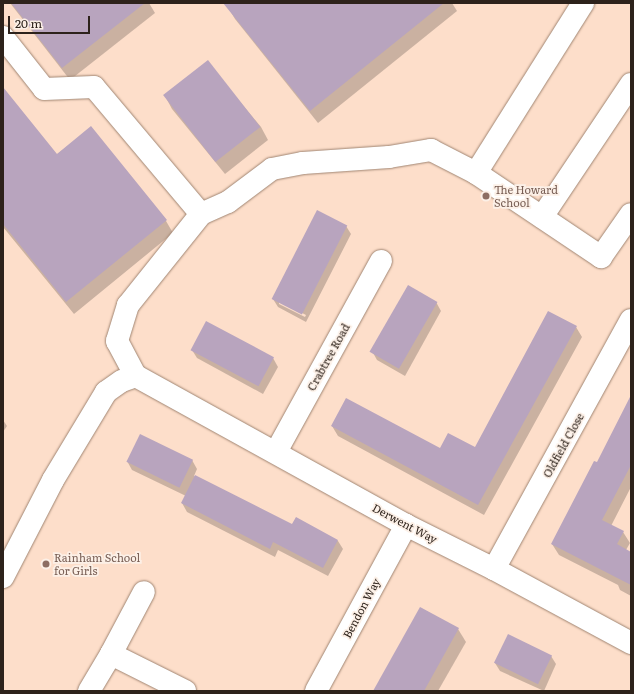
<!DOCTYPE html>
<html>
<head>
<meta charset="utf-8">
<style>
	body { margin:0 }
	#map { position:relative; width:634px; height:694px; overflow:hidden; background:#fddeca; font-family:Literata,serif }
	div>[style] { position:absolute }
	.shadow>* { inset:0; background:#0003 }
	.building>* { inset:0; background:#b8a4be; transform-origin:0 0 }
	.roads { filter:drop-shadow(0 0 1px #a08572) drop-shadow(0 0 1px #a08572) }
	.minor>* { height:22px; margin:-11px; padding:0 11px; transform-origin:11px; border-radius:11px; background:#fff }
	.dots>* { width:11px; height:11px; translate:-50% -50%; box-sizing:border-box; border:2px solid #fcf0e7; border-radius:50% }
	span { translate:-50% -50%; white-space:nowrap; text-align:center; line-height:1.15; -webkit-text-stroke:3.5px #fcf0e7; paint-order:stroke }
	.education-label { font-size:11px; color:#785e54 }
	.left { translate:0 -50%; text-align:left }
	.street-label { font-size:11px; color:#2d221b }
	.frame { position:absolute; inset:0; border:4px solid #2d221b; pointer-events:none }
	.scale { position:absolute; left:8px; top:16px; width:82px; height:18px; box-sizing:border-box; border:2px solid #2d221b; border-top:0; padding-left:5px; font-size:12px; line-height:14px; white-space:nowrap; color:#2d221b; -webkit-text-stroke:3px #fcf0e7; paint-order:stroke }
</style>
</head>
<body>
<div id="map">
	<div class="shadow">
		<i style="clip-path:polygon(10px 3px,149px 3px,155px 13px,70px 80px)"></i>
		<i style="clip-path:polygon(233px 3px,452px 3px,457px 11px,318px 123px,235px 19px,228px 7px)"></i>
		<i style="clip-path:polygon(207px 62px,261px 127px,268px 140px,225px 174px,172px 109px,165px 96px)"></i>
		<i style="clip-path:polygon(3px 89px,56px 155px,91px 128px,166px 221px,173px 233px,74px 314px,3px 227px)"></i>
		<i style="clip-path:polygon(evenodd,346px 226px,351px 234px,306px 322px,278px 307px,273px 299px,346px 226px,279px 301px,306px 315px,305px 317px,279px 304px,279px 301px)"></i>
		<i style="clip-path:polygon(436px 302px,441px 311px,405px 376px,377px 360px,372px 351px)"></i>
		<i style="clip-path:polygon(576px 327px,582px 337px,484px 515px,338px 436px,332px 426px,440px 449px,476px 448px)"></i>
		<i style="clip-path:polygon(192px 350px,273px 358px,278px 367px,263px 394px,197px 358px)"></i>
		<i style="clip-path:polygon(631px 397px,631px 487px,611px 526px,623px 532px,630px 543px,626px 550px,631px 553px,631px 596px,620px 590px,618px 585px,559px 555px,552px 544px,597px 464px)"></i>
		<i style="clip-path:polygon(3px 420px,7px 426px,3px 432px)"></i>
		<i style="clip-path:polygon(192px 460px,197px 469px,194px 476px,292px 525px,296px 518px,338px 541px,343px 549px,328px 576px,278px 550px,275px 557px,187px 512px,182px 503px,186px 496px,132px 470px,127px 461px)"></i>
		<i style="clip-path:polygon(421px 608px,458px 629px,466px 642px,438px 691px,374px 691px)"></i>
		<i style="clip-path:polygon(551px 656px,556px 664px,544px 691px,500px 671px,495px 663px)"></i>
	</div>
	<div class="building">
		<i style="clip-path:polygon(11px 3px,145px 3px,62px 68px)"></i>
		<i style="clip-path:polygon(223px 3px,444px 3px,310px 111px)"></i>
		<i style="left:208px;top:60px;width:85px;height:57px;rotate:52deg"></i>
		<i style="clip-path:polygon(3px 87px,57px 154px,91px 126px,167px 220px,66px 302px,3px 224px)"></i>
		<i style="left:317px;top:210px;width:34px;height:100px;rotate:27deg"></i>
		<i style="left:408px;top:285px;width:34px;height:77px;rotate:30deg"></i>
		<i style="clip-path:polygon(548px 311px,577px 326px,478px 505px,331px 426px,346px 398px,440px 448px,448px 433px,475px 447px)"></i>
		<i style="left:206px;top:321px;width:77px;height:33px;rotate:28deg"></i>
		<i style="clip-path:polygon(631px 395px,631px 465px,602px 520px,624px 531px,617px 544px,631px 552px,631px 585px,551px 544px,594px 461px,597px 462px)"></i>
		<i style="left:140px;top:434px;width:59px;height:31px;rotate:26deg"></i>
		<i style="clip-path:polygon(195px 475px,292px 524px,296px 517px,338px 540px,323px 568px,273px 542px,270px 549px,181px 503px)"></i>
		<i style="clip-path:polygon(420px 607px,459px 628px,424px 691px,373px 691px)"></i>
		<i style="left:508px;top:634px;width:49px;height:32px;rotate:26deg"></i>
	</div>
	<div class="roads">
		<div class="minor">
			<i style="left:3px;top:37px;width:66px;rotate:51.7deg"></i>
			<i style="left:44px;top:89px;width:50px;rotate:-2.3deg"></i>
			<i style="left:94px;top:87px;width:166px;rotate:49.9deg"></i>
			<i style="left:201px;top:214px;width:117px;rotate:128.7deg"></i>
			<i style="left:128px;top:305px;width:38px;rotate:107deg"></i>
			<i style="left:117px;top:341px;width:40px;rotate:62deg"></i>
			<i style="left:136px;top:376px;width:308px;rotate:28.9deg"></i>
			<i style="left:406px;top:525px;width:98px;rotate:26.6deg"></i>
			<i style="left:494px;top:569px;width:156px;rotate:28.4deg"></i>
			<i style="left:476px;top:173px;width:201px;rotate:-57.8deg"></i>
			<i style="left:201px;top:214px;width:30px;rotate:-24deg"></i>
			<i style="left:228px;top:202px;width:55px;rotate:-36.9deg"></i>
			<i style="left:272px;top:169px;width:32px;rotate:-11deg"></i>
			<i style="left:303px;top:163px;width:86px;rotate:-4deg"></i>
			<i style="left:389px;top:157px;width:43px;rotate:-9.5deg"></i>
			<i style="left:431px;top:150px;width:51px;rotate:27.1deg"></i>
			<i style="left:476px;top:173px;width:151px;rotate:33.9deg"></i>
			<i style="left:601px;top:257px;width:52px;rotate:-55.1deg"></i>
			<i style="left:542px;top:217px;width:160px;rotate:-56.2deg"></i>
			<i style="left:276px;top:452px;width:218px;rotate:-61.2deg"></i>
			<i style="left:494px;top:569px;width:284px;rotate:-61.2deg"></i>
			<i style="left:3px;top:577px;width:109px;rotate:-62.7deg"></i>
			<i style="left:53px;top:480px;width:103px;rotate:-58.9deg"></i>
			<i style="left:106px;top:392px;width:19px;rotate:-35deg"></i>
			<i style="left:122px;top:381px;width:15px;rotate:-20deg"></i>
			<i style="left:111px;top:654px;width:70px;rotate:-62deg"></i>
			<i style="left:89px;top:691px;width:43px;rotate:-59.3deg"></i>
			<i style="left:111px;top:654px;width:83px;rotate:26.6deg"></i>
			<i style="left:316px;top:691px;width:189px;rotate:-61.5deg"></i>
		</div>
	</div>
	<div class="dots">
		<i style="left:486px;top:196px;background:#8d6e63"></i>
		<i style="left:46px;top:564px;background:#8d6e63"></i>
	</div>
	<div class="education-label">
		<span class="left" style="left:494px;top:196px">The Howard<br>School</span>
		<span class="left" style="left:54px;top:564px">Rainham School<br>for Girls</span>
	</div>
	<div class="street-label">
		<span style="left:328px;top:357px;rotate:-61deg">Crabtree Road</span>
		<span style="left:563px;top:445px;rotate:-61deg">Oldfield Close</span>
		<span style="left:405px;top:523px;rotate:28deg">Derwent Way</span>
		<span style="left:361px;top:608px;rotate:-62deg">Bendon Way</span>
	</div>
	<div class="frame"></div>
	<div class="scale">20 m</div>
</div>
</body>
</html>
